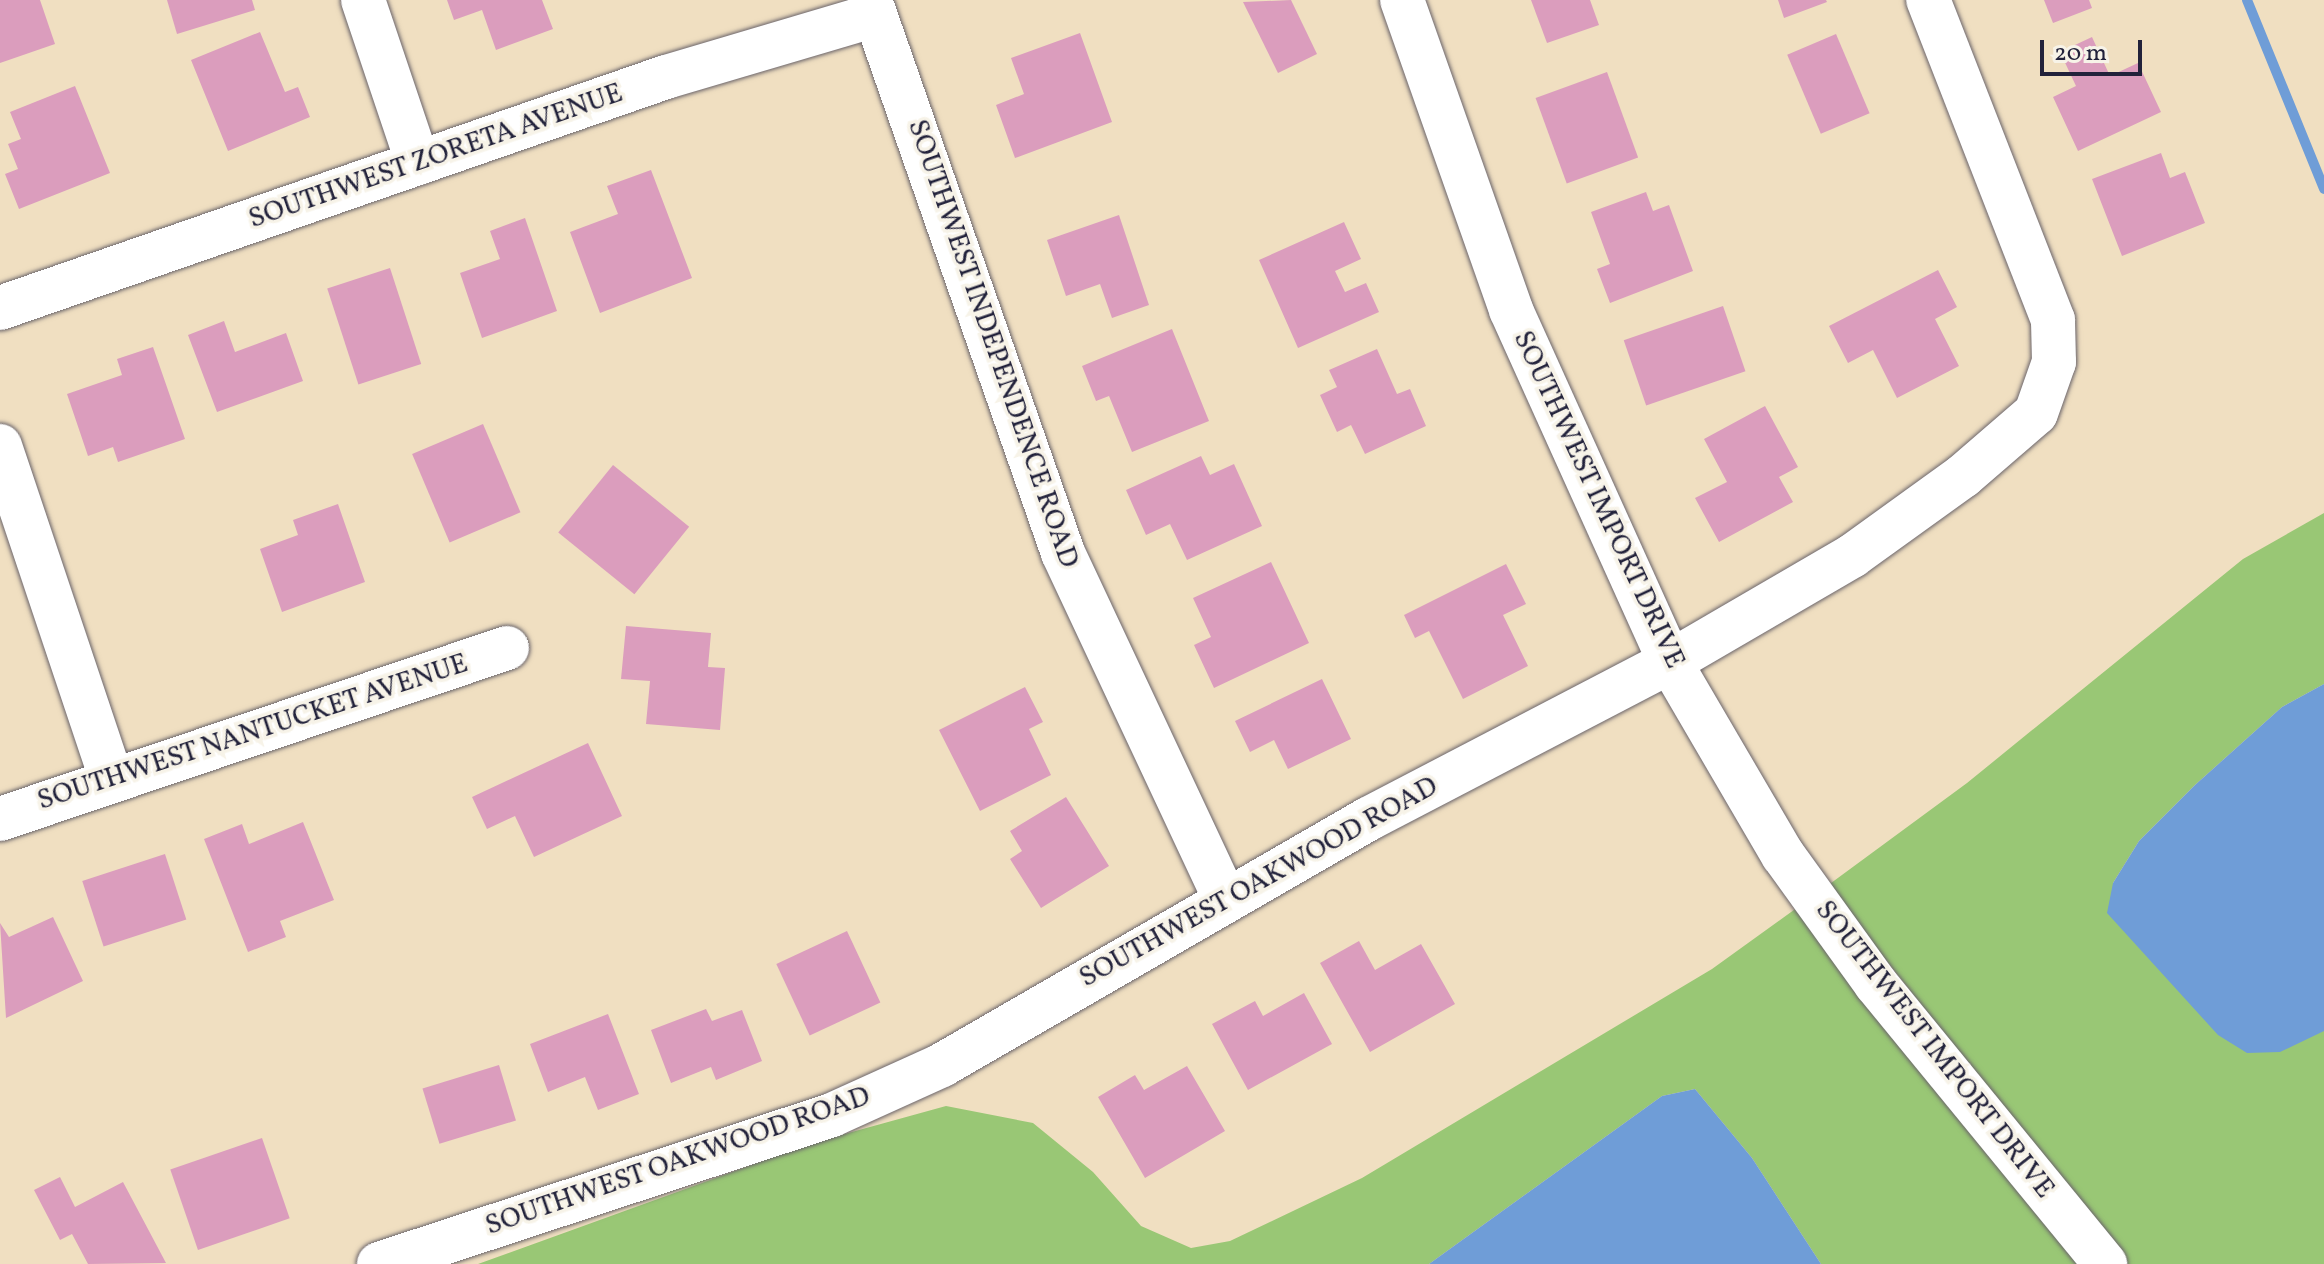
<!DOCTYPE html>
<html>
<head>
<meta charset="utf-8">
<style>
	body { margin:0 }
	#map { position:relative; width:2324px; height:1264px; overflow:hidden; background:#f0dfc1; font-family:Vollkorn,serif }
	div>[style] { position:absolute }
	.green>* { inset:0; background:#99c775 }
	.water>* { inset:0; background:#6f9dd7 }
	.stream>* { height:10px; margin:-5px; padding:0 5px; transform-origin:5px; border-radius:5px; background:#6f9dd7 }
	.building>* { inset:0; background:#db9dbd; transform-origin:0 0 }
	.roads { filter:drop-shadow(0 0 2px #6a646a) drop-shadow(0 0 2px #6a646a) }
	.minor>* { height:44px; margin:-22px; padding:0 22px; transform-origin:22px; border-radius:22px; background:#fff }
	span { translate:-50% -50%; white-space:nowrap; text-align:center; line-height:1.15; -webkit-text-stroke:7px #f7f3e8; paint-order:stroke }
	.street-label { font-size:28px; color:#22223b }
	.scale { position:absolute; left:2040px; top:40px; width:102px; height:36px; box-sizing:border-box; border:4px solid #22223b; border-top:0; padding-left:10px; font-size:24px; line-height:28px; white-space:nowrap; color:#22223b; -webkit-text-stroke:6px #f7f3e8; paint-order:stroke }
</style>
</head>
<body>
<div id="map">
	<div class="green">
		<i style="clip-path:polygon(2324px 513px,2324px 684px,2282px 707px,2195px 785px,2139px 841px,2113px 883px,2324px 1031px,2324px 1264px,2128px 1264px,1827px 886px,1967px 783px,2243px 559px)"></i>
		<i style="clip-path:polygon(1798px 907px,2081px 1264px,1821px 1264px,1752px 1158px,1695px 1089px,1662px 1096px,1429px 1264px,478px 1264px,812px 1143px,946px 1106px,1033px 1123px,1093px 1172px,1141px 1226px,1191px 1248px,1230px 1241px,1362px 1178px,1712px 969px)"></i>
	</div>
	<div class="water">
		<i style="clip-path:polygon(2324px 684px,2324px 1031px,2280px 1052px,2247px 1053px,2218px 1035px,2107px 913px,2113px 883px,2139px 841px,2195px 785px,2282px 707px)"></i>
		<i style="clip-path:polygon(1695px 1089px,1752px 1158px,1821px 1264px,1429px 1264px,1662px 1096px)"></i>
	</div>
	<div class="stream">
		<i style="left:2247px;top:0;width:204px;rotate:67.8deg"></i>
	</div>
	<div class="building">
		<i style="clip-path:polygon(0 0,40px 0,55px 44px,0 63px)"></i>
		<i style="clip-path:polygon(167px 0,252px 0,255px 10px,177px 34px)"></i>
		<i style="clip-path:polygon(447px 0,542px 0,553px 29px,496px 50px,482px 10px,454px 20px)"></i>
		<i style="clip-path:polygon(1291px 0,1317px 54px,1278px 73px,1243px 2px)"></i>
		<i style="clip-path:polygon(1531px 0,1590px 0,1599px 25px,1547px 43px)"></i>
		<i style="clip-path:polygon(1778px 0,1826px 0,1827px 2px,1784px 18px)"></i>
		<i style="clip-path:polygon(2044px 0,2089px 0,2092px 8px,2053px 23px)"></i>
		<i style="clip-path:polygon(260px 32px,285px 92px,298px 87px,310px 117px,228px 151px,191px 60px)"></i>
		<i style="clip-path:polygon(1080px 33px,1112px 122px,1015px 158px,996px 105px,1024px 94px,1011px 58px)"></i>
		<i style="left:1836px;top:34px;width:86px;height:53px;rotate:67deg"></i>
		<i style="clip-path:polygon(2092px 37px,2110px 76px,2138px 63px,2161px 112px,2078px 151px,2053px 97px,2076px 86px,2060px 52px)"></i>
		<i style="left:1607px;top:72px;width:91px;height:76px;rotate:70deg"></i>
		<i style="clip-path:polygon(75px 86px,110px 173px,19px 209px,5px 174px,18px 169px,8px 144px,21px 139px,10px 112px)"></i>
		<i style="clip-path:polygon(2161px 153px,2170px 178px,2185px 172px,2205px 223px,2122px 256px,2092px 179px)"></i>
		<i style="clip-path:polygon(651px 170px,692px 278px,600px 313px,570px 232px,618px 214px,607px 186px)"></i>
		<i style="clip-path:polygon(1646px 192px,1653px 211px,1669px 205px,1693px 271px,1610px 303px,1597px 269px,1610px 264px,1591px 212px)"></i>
		<i style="clip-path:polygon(1119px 215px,1149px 305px,1112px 318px,1100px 284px,1066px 296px,1047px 240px)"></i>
		<i style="clip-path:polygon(525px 218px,557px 311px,482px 338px,460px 273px,500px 259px,490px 231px)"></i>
		<i style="clip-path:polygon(1344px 222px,1361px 259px,1335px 271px,1345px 292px,1366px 283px,1379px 312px,1298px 348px,1259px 260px)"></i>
		<i style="left:390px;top:268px;width:101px;height:66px;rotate:72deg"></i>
		<i style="clip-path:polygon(1938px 270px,1957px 307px,1935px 319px,1959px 366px,1897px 398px,1873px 350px,1848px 363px,1829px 326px)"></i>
		<i style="left:1723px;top:306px;width:69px;height:105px;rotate:71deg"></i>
		<i style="clip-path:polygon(224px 321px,235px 352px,286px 333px,303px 381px,217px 412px,188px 335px)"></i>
		<i style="clip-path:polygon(1172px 329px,1209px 421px,1132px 452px,1109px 396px,1096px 401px,1082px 366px)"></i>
		<i style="clip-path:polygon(153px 347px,185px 439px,118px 462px,113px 447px,88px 456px,67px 394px,122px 375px,117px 359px)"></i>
		<i style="clip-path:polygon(1377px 349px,1397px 394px,1410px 389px,1426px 426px,1365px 454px,1351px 425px,1337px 432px,1320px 395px,1337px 387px,1329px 370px)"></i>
		<i style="clip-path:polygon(1765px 406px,1798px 467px,1779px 477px,1793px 502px,1719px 542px,1695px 498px,1727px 482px,1704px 439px)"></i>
		<i style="left:483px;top:424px;width:96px;height:77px;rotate:67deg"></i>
		<i style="clip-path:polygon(1201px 456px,1210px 475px,1234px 464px,1262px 526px,1187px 560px,1170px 524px,1146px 535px,1126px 490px)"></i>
		<i style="left:613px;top:465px;width:98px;height:87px;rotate:39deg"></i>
		<i style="clip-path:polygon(338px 504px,365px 582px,282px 612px,260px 549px,298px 535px,293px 520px)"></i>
		<i style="clip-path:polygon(1271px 562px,1309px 643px,1214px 688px,1194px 645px,1211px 637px,1193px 598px)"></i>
		<i style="clip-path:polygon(1506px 564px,1526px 604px,1503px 615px,1528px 666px,1463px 699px,1429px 631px,1415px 638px,1404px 615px)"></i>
		<i style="clip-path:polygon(626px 626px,711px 633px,708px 667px,725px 668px,720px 730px,646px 724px,650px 681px,621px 679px)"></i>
		<i style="clip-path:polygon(1322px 679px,1351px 739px,1288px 769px,1274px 740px,1250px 752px,1235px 721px)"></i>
		<i style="clip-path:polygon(1025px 687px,1043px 722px,1029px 729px,1051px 775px,980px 811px,939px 730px)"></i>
		<i style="clip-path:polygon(588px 743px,622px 816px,534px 857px,515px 816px,487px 829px,472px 797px)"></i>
		<i style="clip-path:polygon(1066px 797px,1109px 866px,1041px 908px,1010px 859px,1022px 851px,1010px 831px)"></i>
		<i style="clip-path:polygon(303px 822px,334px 900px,280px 921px,286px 937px,248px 952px,204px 839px,242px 824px,249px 844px)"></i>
		<i style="left:165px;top:854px;width:69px;height:87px;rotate:72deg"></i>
		<i style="clip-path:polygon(53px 917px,83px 981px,6px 1018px,0 923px,9px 937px)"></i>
		<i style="left:847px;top:931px;width:79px;height:78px;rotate:65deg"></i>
		<i style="clip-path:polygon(1359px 941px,1375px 970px,1421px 944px,1455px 1004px,1370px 1052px,1320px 963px)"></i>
		<i style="clip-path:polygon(1304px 993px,1332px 1044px,1248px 1090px,1212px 1024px,1255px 1001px,1263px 1016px)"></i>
		<i style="clip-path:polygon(706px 1009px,712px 1021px,742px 1010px,762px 1061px,716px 1080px,711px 1067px,671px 1083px,651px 1030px)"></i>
		<i style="clip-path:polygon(608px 1014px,639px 1094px,598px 1110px,585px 1077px,548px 1092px,530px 1044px)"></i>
		<i style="left:499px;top:1065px;width:58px;height:80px;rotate:73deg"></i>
		<i style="clip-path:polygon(1187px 1066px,1225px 1131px,1145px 1178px,1098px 1097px,1135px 1075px,1144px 1090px)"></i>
		<i style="left:262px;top:1138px;width:85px;height:97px;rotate:71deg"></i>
		<i style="clip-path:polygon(60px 1177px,75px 1207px,123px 1182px,166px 1263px,88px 1264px,72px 1234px,60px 1240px,34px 1190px)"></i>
	</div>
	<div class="roads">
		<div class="minor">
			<i style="left:363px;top:0;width:172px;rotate:71.4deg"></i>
			<i style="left:870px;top:0;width:586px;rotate:70.76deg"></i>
			<i style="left:1063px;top:553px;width:384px;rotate:64.9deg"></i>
			<i style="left:1402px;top:0;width:329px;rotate:70.6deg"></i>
			<i style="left:1511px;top:310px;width:386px;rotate:65.7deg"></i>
			<i style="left:1670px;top:662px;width:224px;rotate:59.7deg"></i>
			<i style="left:1783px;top:855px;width:159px;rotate:54.2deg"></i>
			<i style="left:1876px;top:984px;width:362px;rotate:50.7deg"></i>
			<i style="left:0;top:308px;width:705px;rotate:-19.13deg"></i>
			<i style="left:666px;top:77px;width:218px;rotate:-16.5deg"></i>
			<i style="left:0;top:446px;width:349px;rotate:71.5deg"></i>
			<i style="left:0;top:819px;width:535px;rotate:-18.64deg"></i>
			<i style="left:379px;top:1264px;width:477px;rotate:-18.2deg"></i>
			<i style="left:832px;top:1115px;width:121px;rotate:-24.4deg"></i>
			<i style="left:942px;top:1065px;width:492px;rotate:-30deg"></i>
			<i style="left:1368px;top:819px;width:340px;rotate:-27.5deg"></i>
			<i style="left:1670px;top:662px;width:211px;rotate:-30.2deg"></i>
			<i style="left:1852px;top:556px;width:137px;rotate:-35.8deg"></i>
			<i style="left:1963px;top:476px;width:96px;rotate:-40.8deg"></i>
			<i style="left:2036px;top:413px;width:54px;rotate:-70.6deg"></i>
			<i style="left:2054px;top:362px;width:42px;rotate:-91.4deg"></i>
			<i style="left:2053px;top:320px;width:344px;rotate:-111.3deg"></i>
		</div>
	</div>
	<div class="street-label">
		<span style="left:436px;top:157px;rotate:-19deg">SOUTHWEST ZORETA AVENUE</span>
		<span style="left:992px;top:344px;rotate:71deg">SOUTHWEST INDEPENDENCE ROAD</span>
		<span style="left:1598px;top:500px;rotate:65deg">SOUTHWEST IMPORT DRIVE</span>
		<span style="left:253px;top:733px;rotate:-18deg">SOUTHWEST NANTUCKET AVENUE</span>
		<span style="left:1259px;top:883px;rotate:-29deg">SOUTHWEST OAKWOOD ROAD</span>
		<span style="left:1934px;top:1050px;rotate:52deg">SOUTHWEST IMPORT DRIVE</span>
		<span style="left:678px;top:1162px;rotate:-19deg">SOUTHWEST OAKWOOD ROAD</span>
	</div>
	<div class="scale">20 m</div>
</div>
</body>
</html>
